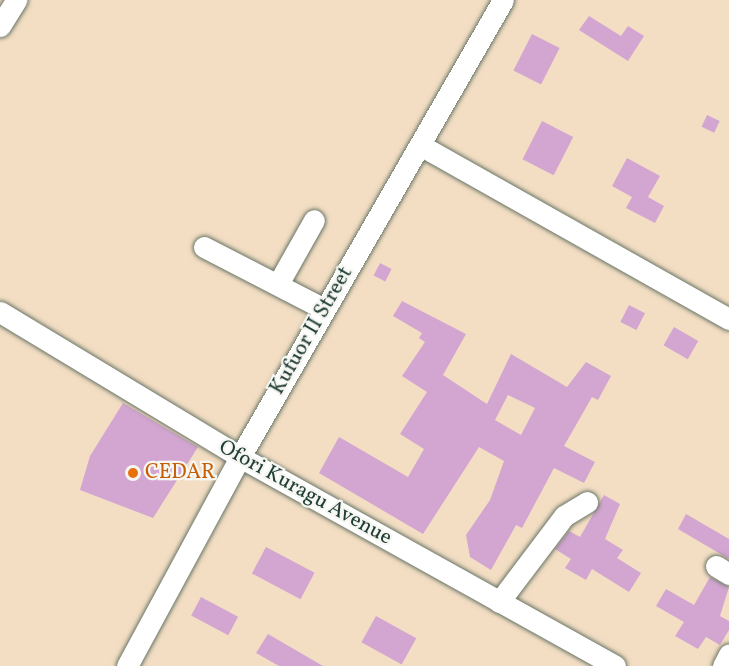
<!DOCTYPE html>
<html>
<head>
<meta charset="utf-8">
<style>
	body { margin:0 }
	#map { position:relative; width:729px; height:666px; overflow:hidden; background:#f3dec4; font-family:Vollkorn,serif }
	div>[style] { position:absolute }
	.building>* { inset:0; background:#d2a6d1; transform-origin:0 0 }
	.roads { filter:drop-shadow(0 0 2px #697566) drop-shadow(0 0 2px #697566) }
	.minor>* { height:21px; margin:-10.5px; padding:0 10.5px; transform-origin:10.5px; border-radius:10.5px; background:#fff }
	.dots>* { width:16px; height:16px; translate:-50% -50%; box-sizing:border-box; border:3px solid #f6f6f2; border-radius:50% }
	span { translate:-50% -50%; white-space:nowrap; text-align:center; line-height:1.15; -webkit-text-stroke:4.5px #f6f6f2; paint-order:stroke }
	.street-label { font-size:21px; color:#1f3d34 }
	.food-label { font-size:21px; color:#c56008 }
	.left { translate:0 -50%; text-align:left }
</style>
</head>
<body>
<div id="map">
	<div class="building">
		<i style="clip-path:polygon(589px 16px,621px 36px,628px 26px,644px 36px,628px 61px,579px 30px)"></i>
		<i style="left:532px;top:34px;width:31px;height:41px;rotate:27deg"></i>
		<i style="left:707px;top:115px;width:14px;height:13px;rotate:25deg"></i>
		<i style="left:542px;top:121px;width:35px;height:43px;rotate:27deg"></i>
		<i style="clip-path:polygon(627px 158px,660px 176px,648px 197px,664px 206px,655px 223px,626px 208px,632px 197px,612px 186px)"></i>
		<i style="left:380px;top:263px;width:13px;height:14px;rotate:27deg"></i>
		<i style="clip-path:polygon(evenodd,402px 301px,466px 334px,443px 375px,487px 404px,511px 354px,567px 387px,586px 362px,611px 376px,598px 400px,592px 397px,564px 446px,595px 462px,584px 483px,554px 468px,522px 528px,516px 525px,491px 570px,470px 557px,466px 535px,490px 500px,504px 461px,479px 447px,423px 534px,319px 473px,339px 437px,408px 477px,424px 449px,400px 434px,427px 392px,402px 376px,425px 342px,419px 338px,422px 333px,393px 316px,402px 301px,508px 395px,535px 408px,521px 435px,495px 420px,508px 395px)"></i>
		<i style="left:629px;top:305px;width:18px;height:19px;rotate:27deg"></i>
		<i style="left:674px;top:327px;width:28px;height:21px;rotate:30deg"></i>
		<i style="clip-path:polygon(123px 403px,198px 447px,153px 518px,80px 490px,90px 456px)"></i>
		<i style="clip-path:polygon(604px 495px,620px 504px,605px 539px,623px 550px,617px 558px,641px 573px,629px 592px,592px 569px,586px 580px,565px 568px,571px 559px,555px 549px,569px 531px,580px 537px)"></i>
		<i style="clip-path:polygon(686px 514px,729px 539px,729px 559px,678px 529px)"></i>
		<i style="left:266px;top:547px;width:55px;height:30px;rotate:28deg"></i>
		<i style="clip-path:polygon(710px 577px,729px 587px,720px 616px,729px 621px,729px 630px,720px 645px,706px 637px,698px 649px,675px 636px,684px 622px,656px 606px,666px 589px,694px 605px)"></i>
		<i style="left:201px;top:597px;width:42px;height:21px;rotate:28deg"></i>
		<i style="left:376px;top:616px;width:46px;height:30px;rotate:29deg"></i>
		<i style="clip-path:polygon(268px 634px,323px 666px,279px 666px,256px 653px)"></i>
	</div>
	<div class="roads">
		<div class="minor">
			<i style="left:0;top:26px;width:31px;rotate:-58deg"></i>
			<i style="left:420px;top:145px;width:355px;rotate:29.4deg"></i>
			<i style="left:204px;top:247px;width:135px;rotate:27.3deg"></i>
			<i style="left:278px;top:284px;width:73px;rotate:-60.6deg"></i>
			<i style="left:0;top:312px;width:280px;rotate:31.1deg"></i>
			<i style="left:240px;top:457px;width:429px;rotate:29.1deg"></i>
			<i style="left:716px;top:566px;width:15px;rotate:32deg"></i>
			<i style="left:499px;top:602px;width:108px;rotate:-52.9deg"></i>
			<i style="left:564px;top:516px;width:27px;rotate:-31deg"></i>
			<i style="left:127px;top:666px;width:238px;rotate:-61.6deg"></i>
			<i style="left:240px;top:457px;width:527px;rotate:-60.08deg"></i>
			<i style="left:723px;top:666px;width:13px;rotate:-63deg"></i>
		</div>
	</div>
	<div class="dots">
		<i style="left:133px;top:473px;background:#e8710a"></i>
	</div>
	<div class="street-label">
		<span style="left:312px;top:331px;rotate:-60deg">Kufuor II Street</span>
		<span style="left:305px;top:493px;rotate:29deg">Ofori Kuragu Avenue</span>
	</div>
	<div class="food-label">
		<span class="left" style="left:145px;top:473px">CEDAR</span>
	</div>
</div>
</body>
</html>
